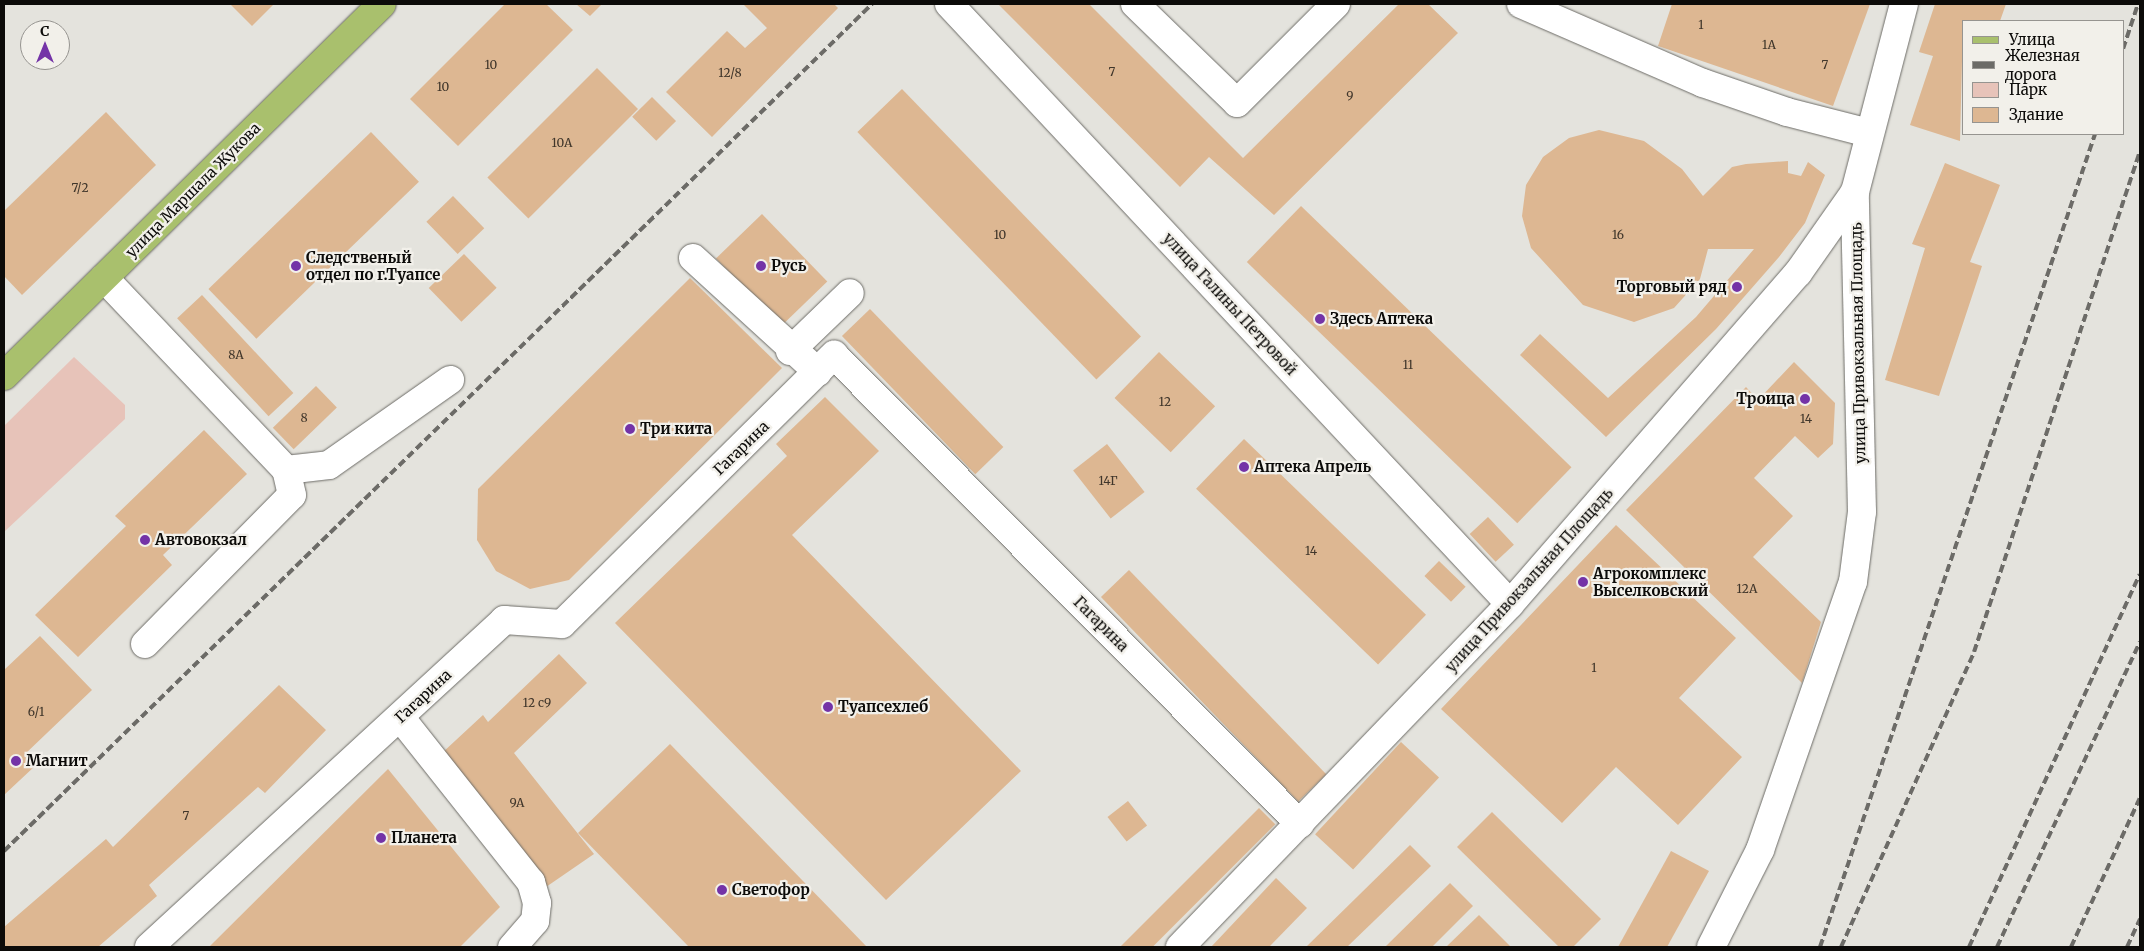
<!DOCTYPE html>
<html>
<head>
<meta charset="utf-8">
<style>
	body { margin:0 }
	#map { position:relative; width:2144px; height:951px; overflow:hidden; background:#e4e3dd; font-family:Merriweather,serif }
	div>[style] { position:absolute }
	.green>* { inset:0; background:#e7c3b9 }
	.building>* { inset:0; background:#ddb792; transform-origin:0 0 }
	.roads { filter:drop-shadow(0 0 1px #6d6c67) drop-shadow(0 0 1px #6d6c67) }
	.minor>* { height:28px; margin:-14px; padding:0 14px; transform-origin:14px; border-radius:14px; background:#fff }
	.major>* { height:28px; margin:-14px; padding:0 14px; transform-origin:14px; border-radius:14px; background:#a9c06d }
	.rail>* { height:4px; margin-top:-2px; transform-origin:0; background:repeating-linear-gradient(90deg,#6c6b67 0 8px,transparent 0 12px) }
	.dots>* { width:14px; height:14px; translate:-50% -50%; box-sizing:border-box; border:2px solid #f2f0ea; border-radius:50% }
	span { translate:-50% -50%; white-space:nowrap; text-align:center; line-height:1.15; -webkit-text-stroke:4.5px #f2f0ea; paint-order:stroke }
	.number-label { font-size:12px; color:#40362b }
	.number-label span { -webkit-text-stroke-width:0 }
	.street-label { font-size:15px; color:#0c0b09 }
	.poi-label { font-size:15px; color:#0c0b09; font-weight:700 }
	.left { translate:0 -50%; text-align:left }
	.right { translate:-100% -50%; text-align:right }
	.frame { position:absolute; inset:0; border:5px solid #0c0b09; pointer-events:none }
	.legend { position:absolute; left:1962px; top:20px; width:162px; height:115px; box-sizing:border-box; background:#f2f0ea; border:1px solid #969490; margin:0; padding:6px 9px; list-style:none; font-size:15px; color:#0c0b09 }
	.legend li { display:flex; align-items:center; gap:10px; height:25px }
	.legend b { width:25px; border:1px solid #969490 }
	.north { position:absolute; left:20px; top:20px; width:50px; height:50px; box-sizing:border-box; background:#f2f0ea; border:1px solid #969490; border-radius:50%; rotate:0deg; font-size:14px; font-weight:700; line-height:20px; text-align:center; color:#0c0b09 }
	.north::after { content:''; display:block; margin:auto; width:18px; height:22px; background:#7433a7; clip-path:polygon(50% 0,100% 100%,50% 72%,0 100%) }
</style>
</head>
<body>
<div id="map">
	<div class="green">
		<i style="clip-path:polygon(74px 357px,125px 405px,125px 419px,4px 532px,4px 426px)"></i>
	</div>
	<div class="building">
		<i style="clip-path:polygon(230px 4px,274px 4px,252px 26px)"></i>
		<i style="clip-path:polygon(505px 4px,546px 4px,573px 30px,458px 146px,410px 99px)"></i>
		<i style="clip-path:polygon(576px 4px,602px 4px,590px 16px)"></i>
		<i style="clip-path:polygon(743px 4px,834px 4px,838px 8px,712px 137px,666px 92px,727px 31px,745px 48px,767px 28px)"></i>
		<i style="clip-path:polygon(1089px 4px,1243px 158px,1399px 4px,1428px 4px,1458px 33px,1274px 215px,1209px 157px,1180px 187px,999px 5px)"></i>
		<i style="clip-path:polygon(1672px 4px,1870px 4px,1833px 106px,1658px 46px)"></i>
		<i style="clip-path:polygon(1935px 4px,2006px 4px,2000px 21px,1963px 21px,1960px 141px,1910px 125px,1933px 56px,1919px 52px)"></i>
		<i style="left:597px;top:68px;width:58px;height:155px;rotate:45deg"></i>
		<i style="left:902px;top:89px;width:344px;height:62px;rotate:46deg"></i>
		<i style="left:652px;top:97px;width:34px;height:28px;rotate:45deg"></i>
		<i style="clip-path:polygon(106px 112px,156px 165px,22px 295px,4px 276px,4px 211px)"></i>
		<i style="clip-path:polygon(1599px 130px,1644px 141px,1682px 169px,1703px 196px,1732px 167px,1746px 164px,1788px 161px,1788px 173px,1801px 176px,1808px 162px,1825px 175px,1805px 223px,1779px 257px,1716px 329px,1606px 437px,1520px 355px,1540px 334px,1608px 398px,1696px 317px,1754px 249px,1708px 249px,1700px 279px,1674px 308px,1634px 322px,1583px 305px,1531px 248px,1522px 216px,1526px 185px,1543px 157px,1569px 138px)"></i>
		<i style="left:371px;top:132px;width:69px;height:226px;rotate:46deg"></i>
		<i style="clip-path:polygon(1945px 163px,2000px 185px,1970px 262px,1982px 266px,1939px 396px,1885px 380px,1925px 248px,1912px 244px)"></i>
		<i style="left:453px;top:196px;width:45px;height:37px;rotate:46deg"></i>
		<i style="left:1301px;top:206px;width:376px;height:78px;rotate:44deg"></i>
		<i style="left:762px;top:214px;width:94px;height:64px;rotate:46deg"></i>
		<i style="left:464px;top:254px;width:47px;height:49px;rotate:46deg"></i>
		<i style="clip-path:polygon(690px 278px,782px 368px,569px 580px,530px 589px,496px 571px,477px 540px,478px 489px)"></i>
		<i style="left:202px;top:295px;width:134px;height:34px;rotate:47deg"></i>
		<i style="left:870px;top:309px;width:192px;height:39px;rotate:46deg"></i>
		<i style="left:1159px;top:352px;width:78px;height:64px;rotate:44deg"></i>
		<i style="clip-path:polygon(1794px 362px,1835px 403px,1833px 444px,1818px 458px,1795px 436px,1754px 478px,1793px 516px,1753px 557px,1821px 622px,1802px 683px,1626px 510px,1746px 387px,1758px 400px)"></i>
		<i style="left:316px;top:386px;width:30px;height:60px;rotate:46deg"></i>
		<i style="clip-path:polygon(825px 397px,879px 451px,792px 535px,1021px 771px,886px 900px,615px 623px,787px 456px,776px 444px)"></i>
		<i style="clip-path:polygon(204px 430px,247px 474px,163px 555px,172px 565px,78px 657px,35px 615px,126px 526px,115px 516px)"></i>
		<i style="left:1244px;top:439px;width:253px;height:69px;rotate:44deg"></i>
		<i style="left:1107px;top:444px;width:61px;height:43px;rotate:52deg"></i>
		<i style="left:1488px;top:517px;width:38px;height:25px;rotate:47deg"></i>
		<i style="clip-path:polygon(1616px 525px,1736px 638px,1679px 698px,1742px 757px,1678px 825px,1616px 767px,1562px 823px,1441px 709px)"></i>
		<i style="left:1439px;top:561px;width:37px;height:21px;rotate:44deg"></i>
		<i style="left:1129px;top:570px;width:284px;height:39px;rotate:46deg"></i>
		<i style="clip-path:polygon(40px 636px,92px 690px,24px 755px,35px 766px,4px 795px,4px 670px)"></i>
		<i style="clip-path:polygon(559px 654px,587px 683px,514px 753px,594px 854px,546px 887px,442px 753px,483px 715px,488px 722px)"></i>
		<i style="clip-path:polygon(279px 685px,326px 730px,265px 793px,258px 787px,149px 885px,157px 896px,98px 947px,4px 947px,4px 927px,106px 839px,113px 847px)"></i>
		<i style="left:1401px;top:742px;width:52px;height:126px;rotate:43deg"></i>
		<i style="clip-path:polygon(670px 744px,867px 947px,689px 947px,578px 833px)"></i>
		<i style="clip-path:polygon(388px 769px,500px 907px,460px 947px,209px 947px)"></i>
		<i style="left:1128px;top:801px;width:31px;height:26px;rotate:52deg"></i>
		<i style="left:1259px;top:808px;width:23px;height:198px;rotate:45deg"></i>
		<i style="clip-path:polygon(1492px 812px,1601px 919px,1573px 947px,1559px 947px,1457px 847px)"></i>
		<i style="clip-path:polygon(1410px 845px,1431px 866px,1347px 947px,1306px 947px)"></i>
		<i style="clip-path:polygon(1671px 851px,1709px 871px,1667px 947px,1618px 947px)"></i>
		<i style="clip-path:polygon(1276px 878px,1307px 908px,1269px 947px,1211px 947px)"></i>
		<i style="clip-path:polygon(1450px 883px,1473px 906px,1432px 947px,1385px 947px)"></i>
		<i style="clip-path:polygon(1479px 915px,1511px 947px,1446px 947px)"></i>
	</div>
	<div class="roads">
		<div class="minor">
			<i style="left:949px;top:4px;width:821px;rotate:46.92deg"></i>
			<i style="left:1135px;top:4px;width:142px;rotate:44.1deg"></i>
			<i style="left:1237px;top:103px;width:140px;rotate:-45deg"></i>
			<i style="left:1521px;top:4px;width:198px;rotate:23.5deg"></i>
			<i style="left:1703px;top:83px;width:89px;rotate:19deg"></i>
			<i style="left:1787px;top:112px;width:85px;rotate:14.4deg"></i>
			<i style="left:693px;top:258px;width:169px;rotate:42.4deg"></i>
			<i style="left:104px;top:278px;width:265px;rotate:46.5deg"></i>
			<i style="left:286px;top:470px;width:43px;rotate:-6.6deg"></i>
			<i style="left:329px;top:465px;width:148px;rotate:-35.1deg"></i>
			<i style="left:790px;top:351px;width:83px;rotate:-44deg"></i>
			<i style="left:145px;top:644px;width:209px;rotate:-45.4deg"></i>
			<i style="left:292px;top:495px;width:26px;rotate:-103deg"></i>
			<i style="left:400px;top:717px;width:211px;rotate:51.6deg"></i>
			<i style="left:531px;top:882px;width:22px;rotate:74deg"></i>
			<i style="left:537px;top:903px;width:18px;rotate:96deg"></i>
			<i style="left:535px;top:921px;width:35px;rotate:131deg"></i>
			<i style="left:149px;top:947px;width:483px;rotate:-42.6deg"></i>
			<i style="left:504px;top:620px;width:58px;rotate:3.9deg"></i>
			<i style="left:562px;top:624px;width:383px;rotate:-44.7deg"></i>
			<i style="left:834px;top:355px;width:661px;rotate:45.18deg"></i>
			<i style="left:1180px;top:947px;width:476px;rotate:-46.1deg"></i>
			<i style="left:1510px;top:604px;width:439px;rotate:-49deg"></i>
			<i style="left:1798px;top:273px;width:99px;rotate:-54.9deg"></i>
			<i style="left:1855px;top:192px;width:194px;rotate:-75.4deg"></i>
			<i style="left:1711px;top:947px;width:109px;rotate:-63.2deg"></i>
			<i style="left:1760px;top:850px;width:284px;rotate:-70.9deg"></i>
			<i style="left:1853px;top:582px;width:71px;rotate:-82.7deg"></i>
			<i style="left:1862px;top:512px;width:320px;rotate:-91.3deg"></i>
		</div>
		<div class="major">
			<i style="left:4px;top:376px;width:530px;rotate:-44.54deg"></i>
		</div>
	</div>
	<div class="rail">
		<i style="left:2123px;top:49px;width:47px;rotate:-71.6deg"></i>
		<i style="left:4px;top:851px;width:1213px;rotate:-44.3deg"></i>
		<i style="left:1820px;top:947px;width:858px;rotate:-71.31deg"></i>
		<i style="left:1841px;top:947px;width:324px;rotate:-65.7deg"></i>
		<i style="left:1974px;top:652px;width:528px;rotate:-71.67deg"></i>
		<i style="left:1969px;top:947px;width:410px;rotate:-65.4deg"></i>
		<i style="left:1997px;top:947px;width:337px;rotate:-64.9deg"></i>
		<i style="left:2071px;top:947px;width:164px;rotate:-65.2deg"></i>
		<i style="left:2127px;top:947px;width:31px;rotate:-65deg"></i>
	</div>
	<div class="dots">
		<i style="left:296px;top:266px;background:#7433a7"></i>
		<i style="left:761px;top:266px;background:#7433a7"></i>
		<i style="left:1737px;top:287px;background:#7433a7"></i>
		<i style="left:1320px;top:319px;background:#7433a7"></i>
		<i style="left:1805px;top:399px;background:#7433a7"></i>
		<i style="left:630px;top:429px;background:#7433a7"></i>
		<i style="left:1244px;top:467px;background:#7433a7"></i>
		<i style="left:145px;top:540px;background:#7433a7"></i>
		<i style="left:1583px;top:582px;background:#7433a7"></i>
		<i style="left:828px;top:707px;background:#7433a7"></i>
		<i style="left:16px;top:761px;background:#7433a7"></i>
		<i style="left:381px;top:838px;background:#7433a7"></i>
		<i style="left:722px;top:890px;background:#7433a7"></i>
	</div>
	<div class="number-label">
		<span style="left:1701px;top:25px">1</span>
		<span style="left:1769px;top:45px">1А</span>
		<span style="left:491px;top:65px">10</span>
		<span style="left:1825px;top:65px">7</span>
		<span style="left:1112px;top:72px">7</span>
		<span style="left:730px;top:73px">12/8</span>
		<span style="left:443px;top:87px">10</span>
		<span style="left:1350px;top:96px">9</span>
		<span style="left:562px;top:143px">10А</span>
		<span style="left:80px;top:188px">7/2</span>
		<span style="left:1000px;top:235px">10</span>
		<span style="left:1618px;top:235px">16</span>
		<span style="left:236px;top:355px">8А</span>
		<span style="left:1408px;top:365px">11</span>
		<span style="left:1165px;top:402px">12</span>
		<span style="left:304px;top:418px">8</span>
		<span style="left:1806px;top:419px">14</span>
		<span style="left:1108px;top:481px">14Г</span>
		<span style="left:1311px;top:551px">14</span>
		<span style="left:1747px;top:589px">12А</span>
		<span style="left:1594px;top:668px">1</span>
		<span style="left:537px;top:703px">12 с9</span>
		<span style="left:36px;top:712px">6/1</span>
		<span style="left:517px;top:803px">9А</span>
		<span style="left:186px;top:816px">7</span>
	</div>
	<div class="street-label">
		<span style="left:193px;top:190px;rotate:-45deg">улица Маршала Жукова</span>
		<span style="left:1230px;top:304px;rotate:47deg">улица Галины Петровой</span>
		<span style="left:1858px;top:343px;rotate:-91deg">улица Привокзальная Площадь</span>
		<span style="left:741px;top:448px;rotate:-44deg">Гагарина</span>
		<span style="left:1529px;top:580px;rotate:-48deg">улица Привокзальная Площадь</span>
		<span style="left:1101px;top:624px;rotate:45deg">Гагарина</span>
		<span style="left:423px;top:696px;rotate:-43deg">Гагарина</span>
	</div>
	<div class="poi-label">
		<span class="left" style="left:306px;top:266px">Следственый<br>отдел по г.Туапсе</span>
		<span class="left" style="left:771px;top:266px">Русь</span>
		<span class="right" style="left:1727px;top:287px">Торговый ряд</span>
		<span class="left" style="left:1330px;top:319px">Здесь Аптека</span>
		<span class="right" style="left:1795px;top:399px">Троица</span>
		<span class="left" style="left:640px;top:429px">Три кита</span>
		<span class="left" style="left:1254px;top:467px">Аптека Апрель</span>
		<span class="left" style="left:155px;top:540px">Автовокзал</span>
		<span class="left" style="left:1593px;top:582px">Агрокомплекс<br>Выселковский</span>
		<span class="left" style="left:838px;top:707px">Туапсехлеб</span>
		<span class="left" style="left:26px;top:761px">Магнит</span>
		<span class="left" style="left:391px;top:838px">Планета</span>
		<span class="left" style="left:732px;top:890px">Светофор</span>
	</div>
	<div class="frame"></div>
	<ul class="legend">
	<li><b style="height:6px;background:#a9c06d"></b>Улица</li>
	<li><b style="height:6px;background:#6c6b67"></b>Железная дорога</li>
	<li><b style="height:14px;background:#e7c3b9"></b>Парк</li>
	<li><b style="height:14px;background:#ddb792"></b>Здание</li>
	</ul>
	<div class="north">С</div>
</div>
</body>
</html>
